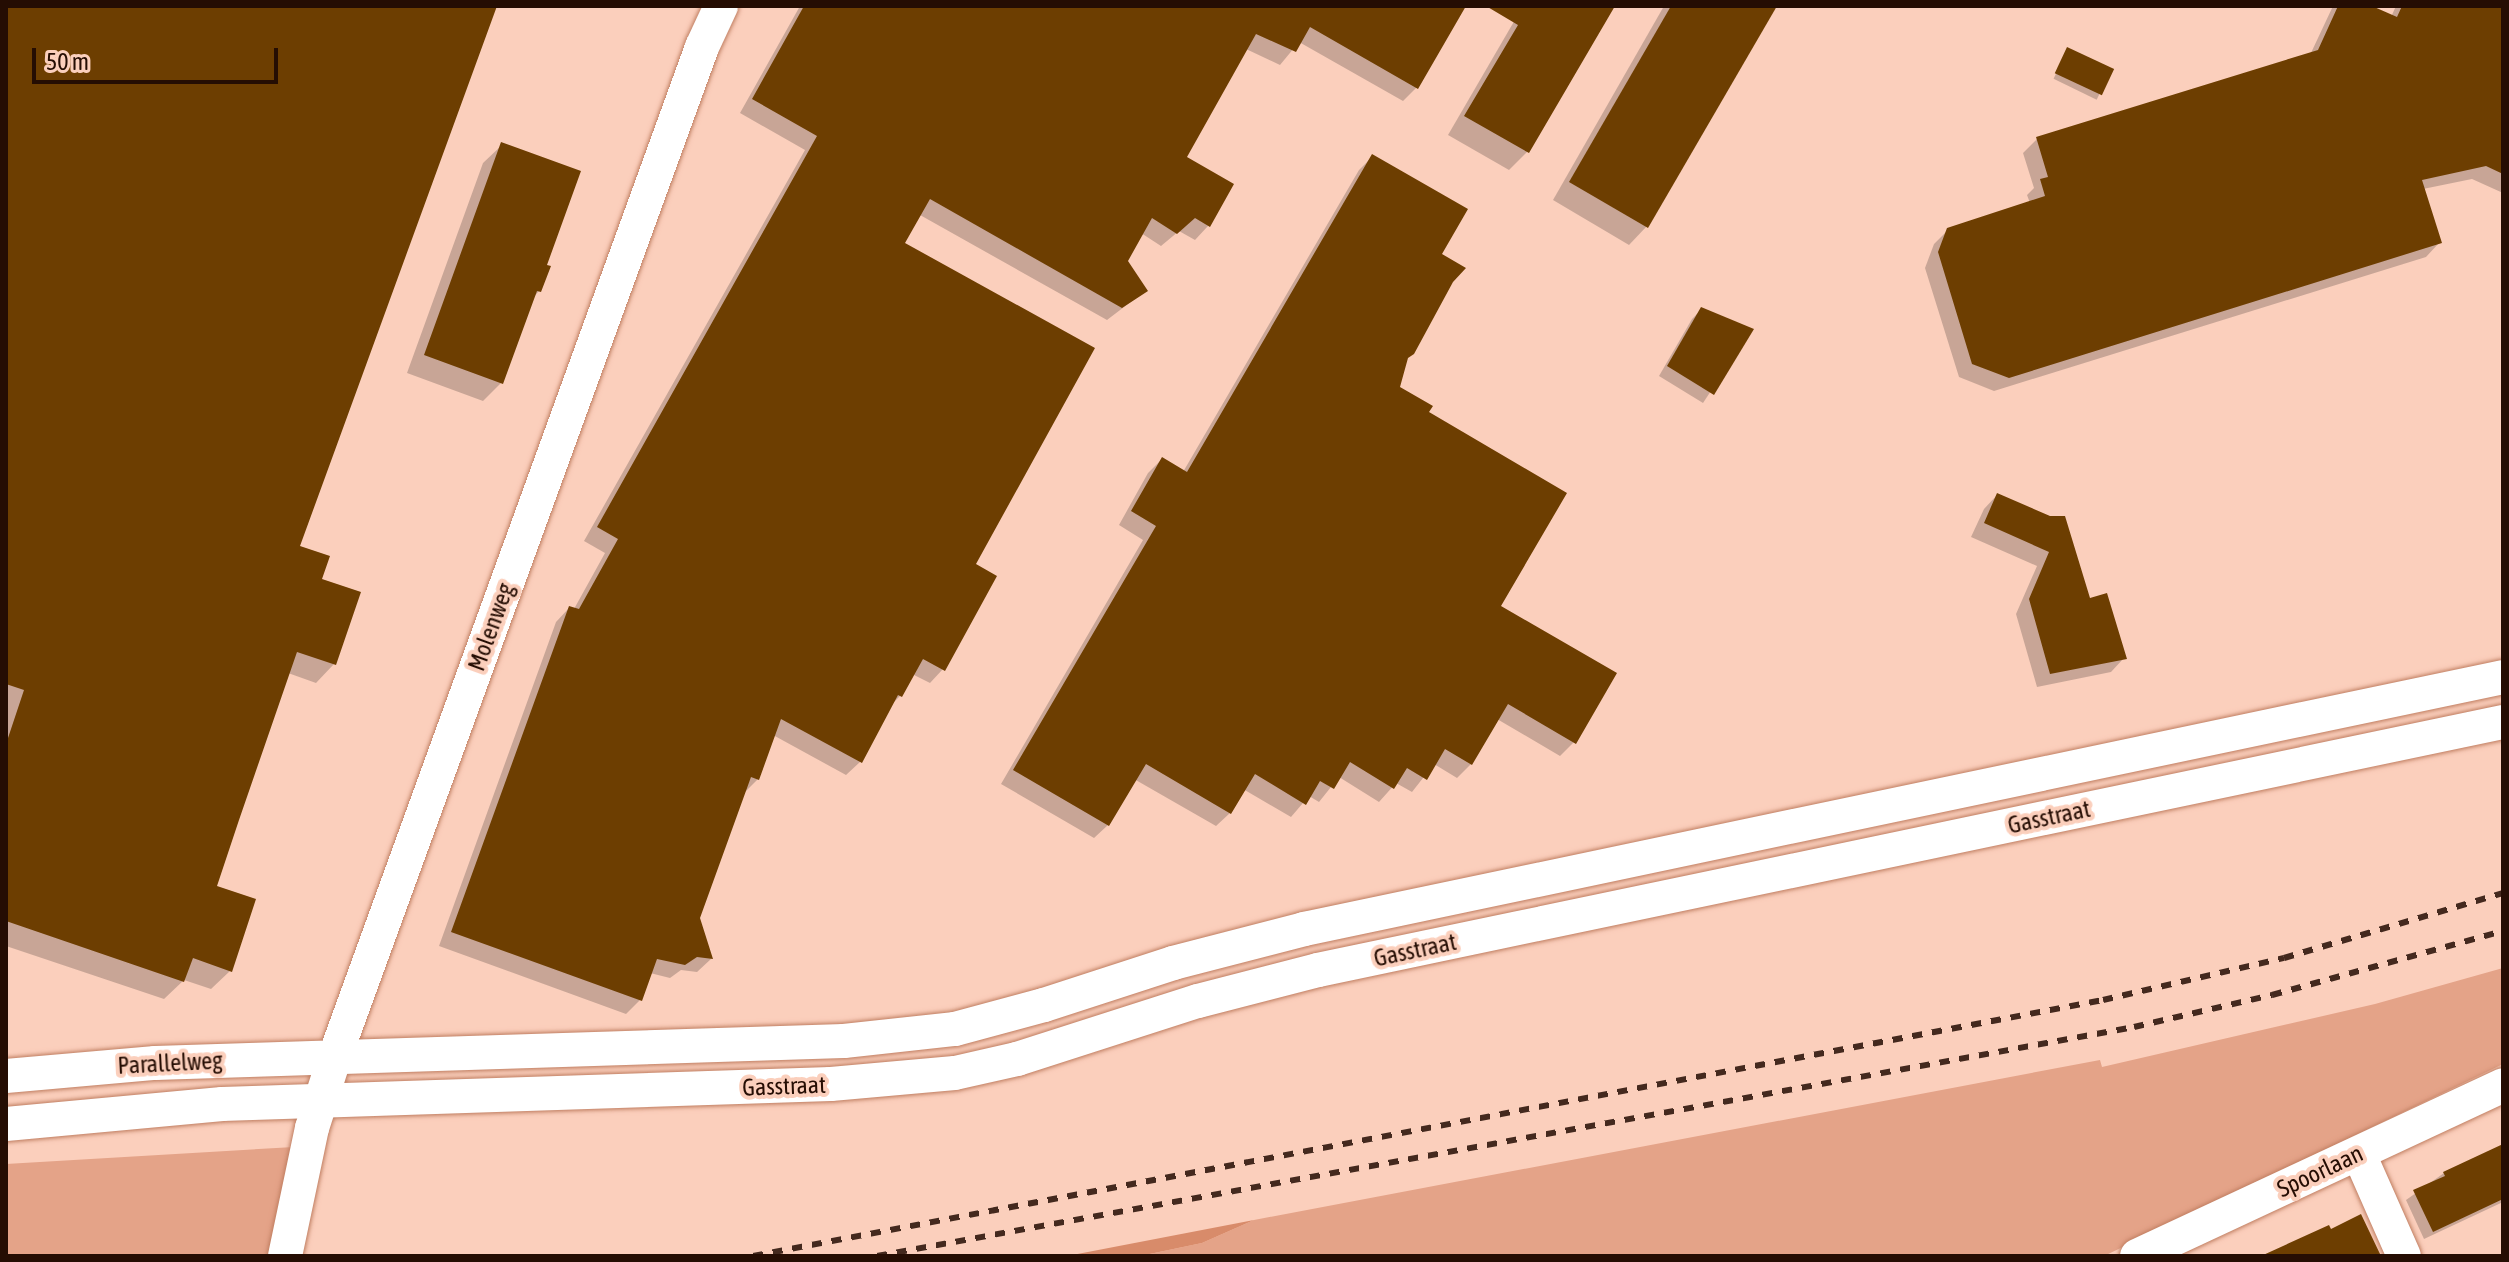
<!DOCTYPE html>
<html>
<head>
<meta charset="utf-8">
<style>
	body { margin:0 }
	#map { position:relative; width:2509px; height:1262px; overflow:hidden; background:#fbcfbc; font-family:"Asap Condensed",sans-serif }
	div>[style] { position:absolute }
	.green>* { inset:0; background:#e4a388 }
	.forest>* { inset:0; background:#d88b6a }
	.shadow>* { inset:0; background:#0003; transform-origin:0 0 }
	.building>* { inset:0; background:#6d3e01; transform-origin:0 0 }
	.roads { filter:drop-shadow(0 0 2px #c07e61) drop-shadow(0 0 2px #c07e61) }
	.minor>* { height:34px; margin:-17px; padding:0 17px; transform-origin:17px; border-radius:17px; background:#fff }
	.rail>* { height:6px; margin-top:-3px; transform-origin:0; background:repeating-linear-gradient(90deg,#44291e 0 10px,transparent 0 20px) }
	span { translate:-50% -50%; white-space:nowrap; text-align:center; line-height:1.15; -webkit-text-stroke:8px #fbcfbc; paint-order:stroke }
	.street-label { font-size:24px; color:#250d03 }
	.frame { position:absolute; inset:0; border:8px solid #250d03; pointer-events:none }
	.scale { position:absolute; left:32px; top:48px; width:246px; height:36px; box-sizing:border-box; border:4px solid #250d03; border-top:0; padding-left:10px; font-size:24px; line-height:28px; white-space:nowrap; color:#250d03; -webkit-text-stroke:6px #fbcfbc; paint-order:stroke }
</style>
</head>
<body>
<div id="map">
	<div class="green">
		<i style="clip-path:polygon(2503px 968px,2503px 1064px,2104px 1256px,1140px 1256px,1202px 1243px,1254px 1220px,2100px 1060px,2102px 1067px,2375px 1004px)"></i>
		<i style="clip-path:polygon(294px 1147px,271px 1256px,6px 1256px,6px 1164px)"></i>
	</div>
	<div class="forest">
		<i style="clip-path:polygon(1254px 1220px,1202px 1243px,1140px 1256px,1067px 1256px)"></i>
	</div>
	<div class="shadow">
		<i style="clip-path:polygon(6px 6px,495px 6px,298px 547px,319px 580px,334px 664px,316px 683px,288px 673px,215px 887px,230px 971px,211px 989px,184px 980px,164px 999px,6px 946px)"></i>
		<i style="clip-path:polygon(800px 6px,1464px 6px,1416px 88px,1403px 101px,1299px 42px,1280px 65px,1246px 49px,1184px 158px,1208px 226px,1195px 240px,1179px 231px,1161px 246px,1141px 233px,1126px 261px,1145px 291px,1107px 320px,920px 215px,902px 243px,973px 565px,943px 669px,930px 683px,912px 674px,900px 696px,889px 707px,860px 762px,846px 775px,773px 735px,758px 779px,743px 794px,698px 918px,711px 959px,697px 972px,681px 970px,670px 978px,650px 973px,640px 1000px,626px 1014px,439px 946px,556px 622px,569px 608px,574px 609px,605px 553px,584px 541px,805px 150px,740px 113px)"></i>
		<i style="clip-path:polygon(1523px 6px,1612px 6px,1527px 152px,1509px 170px,1448px 135px)"></i>
		<i style="clip-path:polygon(1664px 6px,1775px 6px,1647px 226px,1629px 245px,1553px 200px)"></i>
		<i style="clip-path:polygon(2333px 6px,2367px 6px,2391px 17px,2396px 6px,2503px 6px,2503px 193px,2472px 179px,2423px 189px,2439px 243px,2426px 257px,1994px 391px,1959px 377px,1925px 268px,1934px 244px,1948px 230px,2030px 203px,2027px 195px,2034px 188px,2023px 153px,2037px 139px,2310px 55px)"></i>
		<i style="left:2068px;top:49px;width:48px;height:33px;rotate:26deg"></i>
		<i style="clip-path:polygon(502px 145px,544px 266px,539px 291px,533px 298px,501px 383px,483px 401px,407px 373px,483px 163px)"></i>
		<i style="clip-path:polygon(1373px 156px,1439px 255px,1452px 281px,1406px 360px,1398px 388px,1427px 412px,1499px 607px,1574px 742px,1560px 756px,1497px 719px,1471px 764px,1457px 778px,1434px 764px,1412px 792px,1396px 783px,1379px 802px,1339px 777px,1319px 802px,1309px 796px,1291px 817px,1243px 789px,1230px 813px,1216px 826px,1134px 779px,1108px 825px,1094px 838px,1001px 784px,1143px 540px,1119px 525px,1148px 473px,1162px 459px,1183px 472px,1359px 170px)"></i>
		<i style="clip-path:polygon(1701px 310px,1751px 330px,1703px 403px,1659px 376px,1692px 319px)"></i>
		<i style="clip-path:polygon(1997px 495px,2049px 518px,2088px 601px,2124px 658px,2111px 672px,2037px 687px,2016px 614px,2037px 566px,1971px 537px,1984px 509px)"></i>
		<i style="clip-path:polygon(2503px 1146px,2503px 1202px,2424px 1239px,2406px 1200px,2444px 1173px)"></i>
	</div>
	<div class="building">
		<i style="clip-path:polygon(6px 6px,497px 6px,300px 546px,330px 556px,322px 579px,361px 592px,336px 665px,297px 652px,239px 820px,217px 886px,256px 899px,232px 972px,193px 958px,184px 982px,6px 921px,6px 744px,24px 690px,6px 684px)"></i>
		<i style="clip-path:polygon(804px 6px,1466px 6px,1418px 89px,1310px 27px,1296px 52px,1256px 34px,1187px 157px,1234px 184px,1210px 227px,1195px 218px,1177px 234px,1152px 218px,1128px 261px,1148px 291px,1122px 308px,930px 199px,905px 243px,1095px 348px,976px 564px,997px 576px,945px 671px,923px 659px,902px 697px,898px 695px,862px 763px,781px 719px,759px 780px,751px 777px,700px 918px,713px 959px,697px 957px,685px 965px,657px 959px,642px 1001px,451px 932px,569px 606px,579px 609px,618px 539px,597px 527px,817px 136px,752px 99px)"></i>
		<i style="clip-path:polygon(1486px 6px,1615px 6px,1529px 153px,1464px 116px,1518px 25px)"></i>
		<i style="clip-path:polygon(1671px 6px,1777px 6px,1648px 228px,1569px 182px)"></i>
		<i style="clip-path:polygon(2338px 6px,2372px 6px,2397px 17px,2402px 6px,2503px 6px,2503px 174px,2486px 166px,2422px 180px,2442px 243px,2009px 378px,1972px 364px,1938px 252px,1947px 228px,2045px 196px,2040px 179px,2048px 177px,2036px 137px,2318px 50px)"></i>
		<i style="left:2067px;top:47px;width:52px;height:29px;rotate:25deg"></i>
		<i style="clip-path:polygon(501px 142px,581px 171px,547px 265px,551px 266px,541px 292px,537px 291px,503px 384px,424px 355px)"></i>
		<i style="clip-path:polygon(1372px 154px,1468px 209px,1442px 254px,1466px 268px,1453px 282px,1414px 354px,1408px 358px,1400px 387px,1433px 406px,1429px 412px,1567px 493px,1501px 606px,1617px 673px,1576px 744px,1508px 704px,1472px 765px,1445px 749px,1427px 780px,1407px 768px,1394px 789px,1350px 762px,1334px 789px,1320px 781px,1306px 805px,1255px 774px,1231px 814px,1146px 764px,1109px 826px,1013px 770px,1156px 526px,1131px 511px,1162px 457px,1187px 472px)"></i>
		<i style="clip-path:polygon(1701px 307px,1754px 329px,1714px 395px,1667px 366px)"></i>
		<i style="clip-path:polygon(1997px 493px,2050px 516px,2065px 516px,2090px 598px,2107px 593px,2127px 659px,2050px 674px,2029px 599px,2049px 552px,1984px 523px)"></i>
		<i style="clip-path:polygon(2503px 1144px,2503px 1199px,2433px 1232px,2413px 1190px,2445px 1176px,2443px 1172px)"></i>
		<i style="clip-path:polygon(2361px 1214px,2381px 1256px,2261px 1256px,2329px 1225px,2331px 1229px)"></i>
	</div>
	<div class="roads">
		<div class="minor">
			<i style="left:6px;top:1076px;width:150px;rotate:-5deg"></i>
			<i style="left:155px;top:1063px;width:689px;rotate:-1.83deg"></i>
			<i style="left:844px;top:1041px;width:112px;rotate:-6.2deg"></i>
			<i style="left:955px;top:1029px;width:92px;rotate:-15.1deg"></i>
			<i style="left:1044px;top:1005px;width:136px;rotate:-18deg"></i>
			<i style="left:1173px;top:963px;width:135px;rotate:-14.5deg"></i>
			<i style="left:1304px;top:929px;width:1225px;rotate:-11.87deg"></i>
			<i style="left:6px;top:1124px;width:217px;rotate:-5.3deg"></i>
			<i style="left:222px;top:1104px;width:609px;rotate:-1.88deg"></i>
			<i style="left:831px;top:1084px;width:124px;rotate:-5.1deg"></i>
			<i style="left:955px;top:1073px;width:64px;rotate:-12.7deg"></i>
			<i style="left:1017px;top:1059px;width:190px;rotate:-17.8deg"></i>
			<i style="left:1198px;top:1001px;width:124px;rotate:-14.5deg"></i>
			<i style="left:1318px;top:970px;width:1211px;rotate:-11.82deg"></i>
			<i style="left:2359px;top:1154px;width:111px;rotate:66.2deg"></i>
			<i style="left:285px;top:1256px;width:131px;rotate:-78.1deg"></i>
			<i style="left:312px;top:1128px;width:76px;rotate:-72.3deg"></i>
			<i style="left:335px;top:1056px;width:1074px;rotate:-70.01deg"></i>
			<i style="left:702px;top:47px;width:45px;rotate:-65.1deg"></i>
			<i style="left:2137px;top:1256px;width:404px;rotate:-25deg"></i>
		</div>
	</div>
	<div class="rail">
		<i style="left:753px;top:1256px;width:1374px;rotate:-10.74deg"></i>
		<i style="left:2103px;top:1000px;width:186px;rotate:-13.1deg"></i>
		<i style="left:2284px;top:958px;width:228px;rotate:-16.5deg"></i>
		<i style="left:877px;top:1256px;width:1278px;rotate:-10.32deg"></i>
		<i style="left:2134px;top:1027px;width:142px;rotate:-13.1deg"></i>
		<i style="left:2272px;top:995px;width:240px;rotate:-15.5deg"></i>
	</div>
	<div class="street-label">
		<span style="left:491px;top:627px;rotate:-70deg">Molenweg</span>
		<span style="left:2049px;top:817px;rotate:-12deg">Gasstraat</span>
		<span style="left:1415px;top:950px;rotate:-12deg">Gasstraat</span>
		<span style="left:170px;top:1063px;rotate:-3deg">Parallelweg</span>
		<span style="left:784px;top:1086px;rotate:-2deg">Gasstraat</span>
		<span style="left:2320px;top:1171px;rotate:-25deg">Spoorlaan</span>
	</div>
	<div class="frame"></div>
	<div class="scale">50 m</div>
</div>
</body>
</html>
